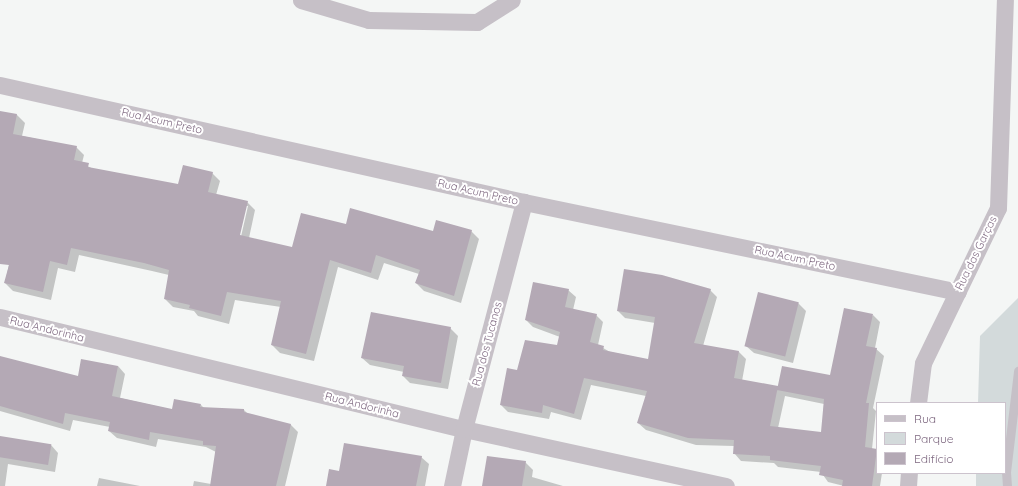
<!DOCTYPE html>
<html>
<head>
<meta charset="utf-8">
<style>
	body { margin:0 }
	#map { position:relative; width:1018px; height:486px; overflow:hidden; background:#f4f6f5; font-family:Quicksand,sans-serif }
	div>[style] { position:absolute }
	.green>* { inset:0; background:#d3dadb }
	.shadow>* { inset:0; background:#0003 }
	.building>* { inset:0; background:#b4a9b5; transform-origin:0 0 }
	.lane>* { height:9px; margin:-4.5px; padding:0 4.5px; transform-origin:4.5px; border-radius:4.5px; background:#c6c0c7 }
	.street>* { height:17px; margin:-8.5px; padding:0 8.5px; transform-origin:8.5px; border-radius:8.5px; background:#c6c0c7 }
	span { translate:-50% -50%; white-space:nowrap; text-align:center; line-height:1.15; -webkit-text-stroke:4px #fff; paint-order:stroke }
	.street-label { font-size:11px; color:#7f6981 }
	.legend { position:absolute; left:876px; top:402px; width:130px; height:72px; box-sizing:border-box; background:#fff; border:1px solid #ccc3cd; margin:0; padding:5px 7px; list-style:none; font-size:12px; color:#7f6981 }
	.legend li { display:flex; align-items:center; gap:8px; height:20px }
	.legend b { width:20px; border:1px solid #ccc3cd }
</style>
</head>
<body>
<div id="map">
	<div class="green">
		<i style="clip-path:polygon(1018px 298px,1018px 486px,976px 486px,976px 473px,1005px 473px,1005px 403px,978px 403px,980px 336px)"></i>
	</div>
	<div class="shadow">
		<i style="clip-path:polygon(evenodd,0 112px,17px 115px,25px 123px,22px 136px,76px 147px,84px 155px,82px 163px,93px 169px,178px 185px,212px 173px,220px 181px,216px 195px,247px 202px,255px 210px,249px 238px,293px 248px,346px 225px,434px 232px,471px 231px,479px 239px,461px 303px,424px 291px,416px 283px,419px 274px,384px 263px,378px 280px,338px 267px,314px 361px,280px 353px,272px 345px,281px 307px,235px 300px,229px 324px,198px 316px,194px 311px,173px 307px,165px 299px,169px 275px,152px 271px,79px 255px,75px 272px,58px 268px,51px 300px,13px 291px,5px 283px,20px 214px,0 210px,0 112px,246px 206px,248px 206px,240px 241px,238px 240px,246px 206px)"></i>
		<i style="clip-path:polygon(evenodd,568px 290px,576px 297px,573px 310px,596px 315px,603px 322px,598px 345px,610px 352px,649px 360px,655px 323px,625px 318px,618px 311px,710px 290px,717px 297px,703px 346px,739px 352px,746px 359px,742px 381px,777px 387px,831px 376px,873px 315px,880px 322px,875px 348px,884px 356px,873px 408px,876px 411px,872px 449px,877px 450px,877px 473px,882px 473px,880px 486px,844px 486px,828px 482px,821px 472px,778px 467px,774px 463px,741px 461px,734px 453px,734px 446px,696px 445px,646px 430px,638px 423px,646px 396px,591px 385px,581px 420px,551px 412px,549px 419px,508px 412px,501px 405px,518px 371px,558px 347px,560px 337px,533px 327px,526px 320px,568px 290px,785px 396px,824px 404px,822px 434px,778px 428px,785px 396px)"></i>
		<i style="clip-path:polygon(798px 303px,806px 311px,793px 363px,754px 353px,746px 346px)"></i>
		<i style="clip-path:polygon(450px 328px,458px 336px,448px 389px,410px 383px,403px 376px,404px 372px,370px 365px,362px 358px)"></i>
		<i style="clip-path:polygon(0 357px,79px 378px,118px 366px,125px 374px,120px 398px,173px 410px,201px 405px,204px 408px,244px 410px,248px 414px,291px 425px,298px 432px,285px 486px,193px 486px,194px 481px,211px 484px,216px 452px,206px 447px,158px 439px,156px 447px,117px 438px,109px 431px,110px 427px,73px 420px,70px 431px,0 411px)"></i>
		<i style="clip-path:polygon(0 437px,51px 445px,58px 453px,55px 472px,8px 464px,5px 486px,0 486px)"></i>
		<i style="clip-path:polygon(421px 457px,429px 464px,425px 486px,327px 486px,340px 472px)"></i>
		<i style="clip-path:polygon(525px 462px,533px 470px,532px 477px,563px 486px,483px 486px)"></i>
		<i style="clip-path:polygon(99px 478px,140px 486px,97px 486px)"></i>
	</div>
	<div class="building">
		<i style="clip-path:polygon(0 111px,17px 114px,13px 134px,77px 146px,74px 160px,89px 163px,88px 167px,178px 184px,183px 165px,213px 172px,208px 192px,248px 201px,240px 235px,292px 247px,301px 213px,346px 224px,350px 208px,433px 231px,436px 220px,472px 230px,454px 296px,415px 283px,420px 270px,376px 255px,371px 273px,330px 260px,306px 354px,271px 345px,281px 301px,227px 292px,221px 316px,189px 308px,190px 305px,164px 299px,169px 270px,144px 263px,71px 248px,67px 265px,50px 261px,43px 292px,4px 283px,9px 265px,0 264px)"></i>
		<i style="clip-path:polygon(624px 269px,662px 275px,711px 289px,694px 343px,739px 351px,734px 378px,778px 386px,770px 426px,821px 432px,824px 399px,777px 390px,782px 366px,830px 375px,844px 308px,873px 314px,866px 346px,877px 348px,866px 403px,869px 403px,865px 447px,877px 449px,872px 486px,842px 486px,843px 480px,819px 475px,821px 466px,770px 460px,770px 456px,733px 454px,734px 440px,688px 438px,637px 423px,647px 391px,584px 378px,574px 414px,543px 405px,542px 413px,500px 405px,507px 368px,517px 370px,525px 340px,557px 345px,560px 332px,525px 320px,533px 282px,569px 289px,565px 307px,597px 314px,590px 342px,604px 346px,603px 350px,648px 359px,655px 317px,617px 311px)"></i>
		<i style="left:758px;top:292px;width:42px;height:56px;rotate:14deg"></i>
		<i style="clip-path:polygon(371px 312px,451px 327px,441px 383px,402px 376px,404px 366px,361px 358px)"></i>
		<i style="clip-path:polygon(0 356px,78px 376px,81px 359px,118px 366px,112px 396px,172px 409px,174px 399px,201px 404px,200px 407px,244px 409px,244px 412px,291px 424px,276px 486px,210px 486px,216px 446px,203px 445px,203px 441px,150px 432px,149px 440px,108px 431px,110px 422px,65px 413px,63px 424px,0 406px)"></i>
		<i style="left:0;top:436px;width:52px;height:21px;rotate:9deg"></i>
		<i style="clip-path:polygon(344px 443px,422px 456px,416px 486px,326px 486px,329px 469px,339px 471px)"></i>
		<i style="clip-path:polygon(487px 456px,526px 461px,522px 486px,482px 486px)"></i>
	</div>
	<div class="lane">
		<i style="left:1007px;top:486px;width:14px;rotate:-94deg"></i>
		<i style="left:1006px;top:472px;width:102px;rotate:-83.2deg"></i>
	</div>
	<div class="street">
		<i style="left:301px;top:0;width:71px;rotate:16.4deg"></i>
		<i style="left:369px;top:20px;width:108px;rotate:1.1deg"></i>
		<i style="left:477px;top:22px;width:41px;rotate:-32.2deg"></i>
		<i style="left:0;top:85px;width:537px;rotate:12.59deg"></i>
		<i style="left:524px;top:202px;width:443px;rotate:11.7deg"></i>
		<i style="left:0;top:317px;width:477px;rotate:13.6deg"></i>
		<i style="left:464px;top:429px;width:268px;rotate:12.3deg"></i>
		<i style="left:918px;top:403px;width:40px;rotate:-82.9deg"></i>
		<i style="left:923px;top:363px;width:172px;rotate:-64.2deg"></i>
		<i style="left:998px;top:208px;width:208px;rotate:-88.1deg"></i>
		<i style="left:452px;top:486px;width:58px;rotate:-78.1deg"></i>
		<i style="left:464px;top:429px;width:235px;rotate:-75.2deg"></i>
		<i style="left:908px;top:486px;width:13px;rotate:-86deg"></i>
	</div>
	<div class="street-label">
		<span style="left:162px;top:121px;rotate:13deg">Rua Acum Preto</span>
		<span style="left:478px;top:192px;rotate:13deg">Rua Acum Preto</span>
		<span style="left:976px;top:253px;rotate:-64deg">Rua das Garças</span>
		<span style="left:795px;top:258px;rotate:12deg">Rua Acum Preto</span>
		<span style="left:47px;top:329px;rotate:14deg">Rua Andorinha</span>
		<span style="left:487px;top:344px;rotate:-75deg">Rua dos Tucanos</span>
		<span style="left:362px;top:405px;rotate:14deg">Rua Andorinha</span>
	</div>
	<ul class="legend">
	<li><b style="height:5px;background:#c6c0c7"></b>Rua</li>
	<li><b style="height:11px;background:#d3dadb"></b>Parque</li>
	<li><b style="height:11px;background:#b4a9b5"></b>Edifício</li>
	</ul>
</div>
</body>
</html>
